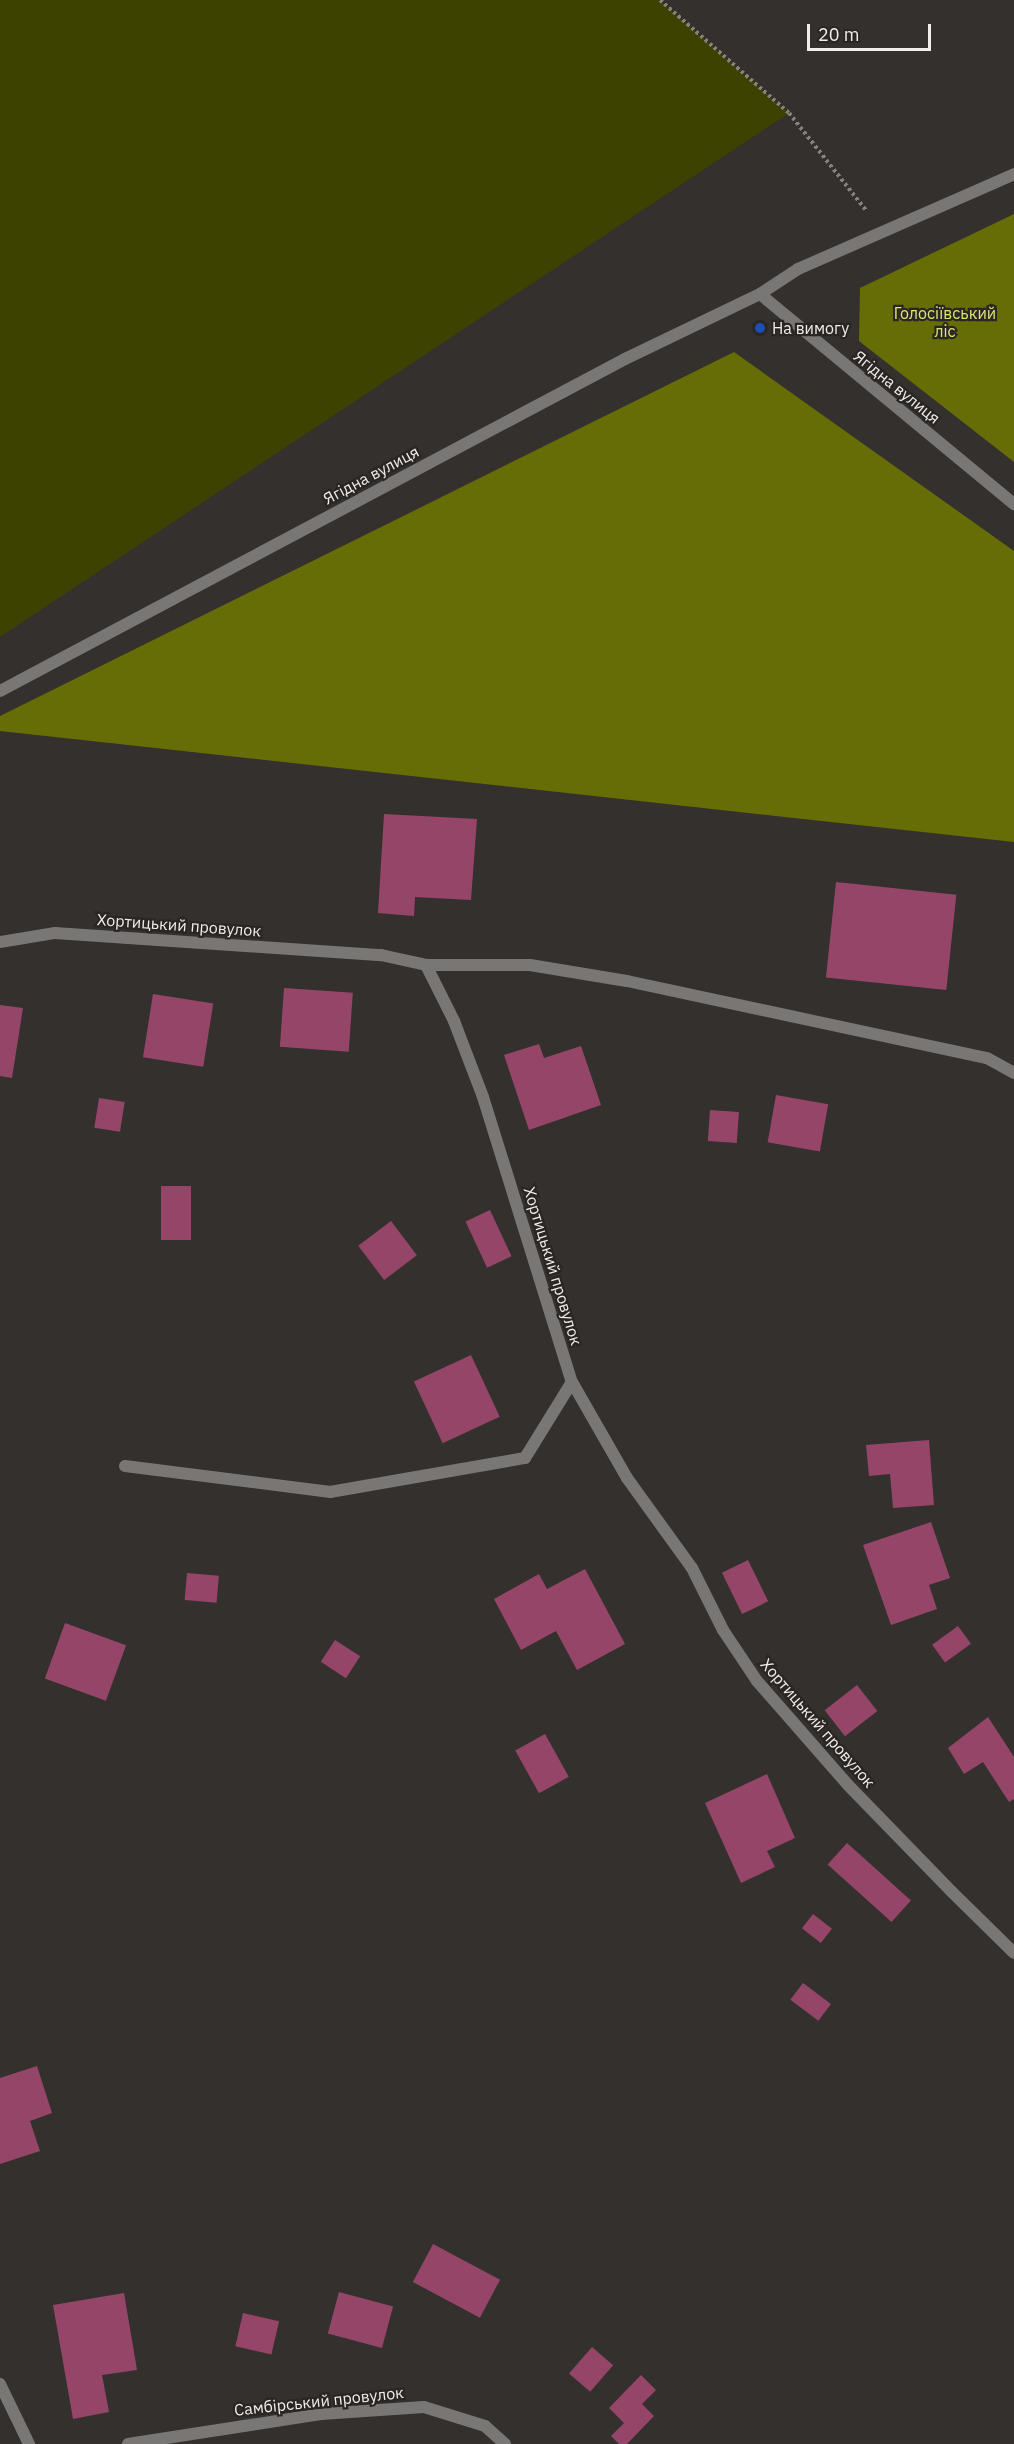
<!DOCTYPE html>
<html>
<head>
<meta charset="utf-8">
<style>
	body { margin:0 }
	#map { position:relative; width:1014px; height:2444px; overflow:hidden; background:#34302d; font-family:"IBM Plex Sans",sans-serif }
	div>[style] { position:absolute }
	.green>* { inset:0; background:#3e4200 }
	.forest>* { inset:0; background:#666d06 }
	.building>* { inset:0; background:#954668; transform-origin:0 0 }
	.path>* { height:4px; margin-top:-2px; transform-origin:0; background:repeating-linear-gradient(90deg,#85817f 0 3px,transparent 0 6px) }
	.service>* { height:12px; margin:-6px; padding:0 6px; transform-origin:6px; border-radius:6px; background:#797775 }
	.minor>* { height:12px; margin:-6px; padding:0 6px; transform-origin:6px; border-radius:6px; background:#797775 }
	.dots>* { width:16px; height:16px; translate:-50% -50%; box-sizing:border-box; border:3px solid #2a2624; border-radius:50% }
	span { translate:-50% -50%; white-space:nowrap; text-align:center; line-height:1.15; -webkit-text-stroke:4.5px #2a2624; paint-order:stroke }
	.park-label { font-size:16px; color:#dbe771 }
	.poi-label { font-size:16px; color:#f0edeb }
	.left { translate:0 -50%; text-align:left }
	.street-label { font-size:16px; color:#f0edeb }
	.scale { position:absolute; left:807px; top:24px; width:124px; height:27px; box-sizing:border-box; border:3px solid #f0edeb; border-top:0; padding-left:8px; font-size:18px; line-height:21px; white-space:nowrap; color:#f0edeb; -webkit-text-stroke:4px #2a2624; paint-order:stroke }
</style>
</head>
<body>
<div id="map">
	<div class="green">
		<i style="clip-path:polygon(0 0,660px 0,789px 113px,0 637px)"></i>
	</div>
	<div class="forest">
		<i style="clip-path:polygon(1014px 214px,1014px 462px,859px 341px,860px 288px)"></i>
		<i style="clip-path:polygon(734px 352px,1014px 551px,1014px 842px,0 731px,0 716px)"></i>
	</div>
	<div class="building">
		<i style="clip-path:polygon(384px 814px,477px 819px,471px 900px,415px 897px,414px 916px,378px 913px)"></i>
		<i style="left:836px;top:882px;width:121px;height:96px;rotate:6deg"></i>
		<i style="left:284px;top:988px;width:69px;height:59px;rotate:4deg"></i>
		<i style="left:153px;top:994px;width:61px;height:64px;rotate:9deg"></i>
		<i style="clip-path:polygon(0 1005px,23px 1008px,12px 1078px,0 1076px)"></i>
		<i style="clip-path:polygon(539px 1044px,544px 1058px,581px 1046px,601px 1105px,529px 1130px,504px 1055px)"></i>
		<i style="left:776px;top:1095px;width:53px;height:48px;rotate:10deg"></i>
		<i style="left:99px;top:1098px;width:26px;height:30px;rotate:9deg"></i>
		<i style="left:710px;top:1110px;width:29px;height:31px;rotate:4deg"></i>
		<i style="left:161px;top:1186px;width:30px;height:54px"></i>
		<i style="left:490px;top:1210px;width:51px;height:27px;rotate:65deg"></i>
		<i style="left:391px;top:1221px;width:43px;height:41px;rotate:53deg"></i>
		<i style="left:471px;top:1355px;width:68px;height:63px;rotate:65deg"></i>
		<i style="clip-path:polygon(929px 1440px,934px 1505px,893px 1508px,890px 1474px,869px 1476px,866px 1445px)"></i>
		<i style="clip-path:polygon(931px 1522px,950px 1578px,929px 1585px,937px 1609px,891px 1625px,863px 1545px)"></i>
		<i style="left:748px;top:1560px;width:46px;height:29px;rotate:64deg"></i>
		<i style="clip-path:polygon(585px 1569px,625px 1644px,577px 1670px,556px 1631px,521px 1650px,494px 1599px,539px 1574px,547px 1589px)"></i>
		<i style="left:187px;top:1573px;width:32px;height:27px;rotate:5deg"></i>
		<i style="left:65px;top:1623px;width:65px;height:59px;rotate:20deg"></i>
		<i style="left:958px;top:1626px;width:22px;height:32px;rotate:54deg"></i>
		<i style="left:335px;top:1640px;width:30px;height:26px;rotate:33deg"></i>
		<i style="left:857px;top:1685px;width:33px;height:41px;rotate:52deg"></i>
		<i style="clip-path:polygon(988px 1717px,1014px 1757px,1014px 1799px,1009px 1802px,983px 1762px,964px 1774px,948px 1748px)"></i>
		<i style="left:545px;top:1734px;width:49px;height:34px;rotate:61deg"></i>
		<i style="clip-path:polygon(767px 1774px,795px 1838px,767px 1851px,775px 1867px,741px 1883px,705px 1803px)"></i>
		<i style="left:847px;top:1843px;width:86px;height:29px;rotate:42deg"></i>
		<i style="left:813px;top:1914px;width:24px;height:18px;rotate:38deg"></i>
		<i style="left:803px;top:1983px;width:35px;height:21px;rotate:37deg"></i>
		<i style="clip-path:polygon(37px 2066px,52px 2113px,30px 2121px,40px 2151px,0 2164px,0 2078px)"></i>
		<i style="left:433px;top:2244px;width:76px;height:43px;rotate:28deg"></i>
		<i style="left:339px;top:2292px;width:56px;height:43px;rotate:15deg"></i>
		<i style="clip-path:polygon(124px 2293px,137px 2370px,102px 2375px,109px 2412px,73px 2419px,53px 2305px)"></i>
		<i style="left:243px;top:2313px;width:37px;height:34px;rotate:13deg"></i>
		<i style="left:592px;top:2347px;width:28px;height:35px;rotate:41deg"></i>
		<i style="clip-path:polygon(641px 2375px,656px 2390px,642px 2404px,654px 2416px,627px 2444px,619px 2444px,611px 2436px,624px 2423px,609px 2408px)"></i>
	</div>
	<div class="path">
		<i style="left:660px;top:0;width:171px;rotate:41.2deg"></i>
		<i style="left:789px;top:113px;width:124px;rotate:51.6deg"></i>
	</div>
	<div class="service">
		<i style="left:125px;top:1466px;width:207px;rotate:7.2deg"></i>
		<i style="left:330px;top:1492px;width:198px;rotate:-9.9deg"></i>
		<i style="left:525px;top:1458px;width:89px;rotate:-58.3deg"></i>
		<i style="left:951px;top:1891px;width:88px;rotate:44.5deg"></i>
	</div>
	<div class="minor">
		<i style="left:760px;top:294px;width:330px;rotate:39.6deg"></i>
		<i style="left:0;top:691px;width:708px;rotate:-27.98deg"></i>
		<i style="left:625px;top:359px;width:150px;rotate:-25.7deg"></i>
		<i style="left:760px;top:294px;width:45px;rotate:-33.3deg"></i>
		<i style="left:798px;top:269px;width:236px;rotate:-23.7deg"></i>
		<i style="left:0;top:942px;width:56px;rotate:-9.3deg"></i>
		<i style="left:55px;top:933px;width:327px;rotate:3.9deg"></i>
		<i style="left:381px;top:955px;width:46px;rotate:12.5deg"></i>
		<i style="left:426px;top:965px;width:63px;rotate:63.4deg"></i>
		<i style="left:454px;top:1021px;width:81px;rotate:69.1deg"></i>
		<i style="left:483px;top:1097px;width:299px;rotate:72.7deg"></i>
		<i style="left:572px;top:1382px;width:111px;rotate:60.2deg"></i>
		<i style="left:627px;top:1478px;width:111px;rotate:54.2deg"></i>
		<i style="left:692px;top:1568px;width:69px;rotate:63.4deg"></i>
		<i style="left:723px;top:1630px;width:61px;rotate:56.3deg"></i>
		<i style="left:757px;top:1681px;width:138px;rotate:48.8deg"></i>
		<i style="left:848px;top:1785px;width:148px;rotate:45.8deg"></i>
		<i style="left:426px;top:965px;width:104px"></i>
		<i style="left:530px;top:965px;width:98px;rotate:9.4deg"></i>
		<i style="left:627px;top:981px;width:368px;rotate:12.1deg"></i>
		<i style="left:987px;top:1058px;width:31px;rotate:29deg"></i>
		<i style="left:0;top:2384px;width:67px;rotate:64.2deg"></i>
		<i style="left:128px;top:2444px;width:195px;rotate:-8.8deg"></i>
		<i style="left:321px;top:2414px;width:103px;rotate:-3.9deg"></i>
		<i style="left:424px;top:2407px;width:64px;rotate:17.3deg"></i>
		<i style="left:485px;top:2426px;width:27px;rotate:42deg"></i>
	</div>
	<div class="dots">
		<i style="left:760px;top:328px;background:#1a4fb4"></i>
	</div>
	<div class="park-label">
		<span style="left:945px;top:322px">Голосіївський<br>ліс</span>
	</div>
	<div class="poi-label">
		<span class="left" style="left:772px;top:328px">На вимогу</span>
	</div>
	<div class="street-label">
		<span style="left:897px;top:387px;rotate:39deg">Ягідна вулиця</span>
		<span style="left:371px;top:475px;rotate:-28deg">Ягідна вулиця</span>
		<span style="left:179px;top:925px;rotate:4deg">Хортицький провулок</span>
		<span style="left:553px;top:1266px;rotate:73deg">Хортицький провулок</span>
		<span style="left:818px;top:1723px;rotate:49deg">Хортицький провулок</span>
		<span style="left:319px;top:2401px;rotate:-6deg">Самбірський провулок</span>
	</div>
	<div class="scale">20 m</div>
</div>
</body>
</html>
